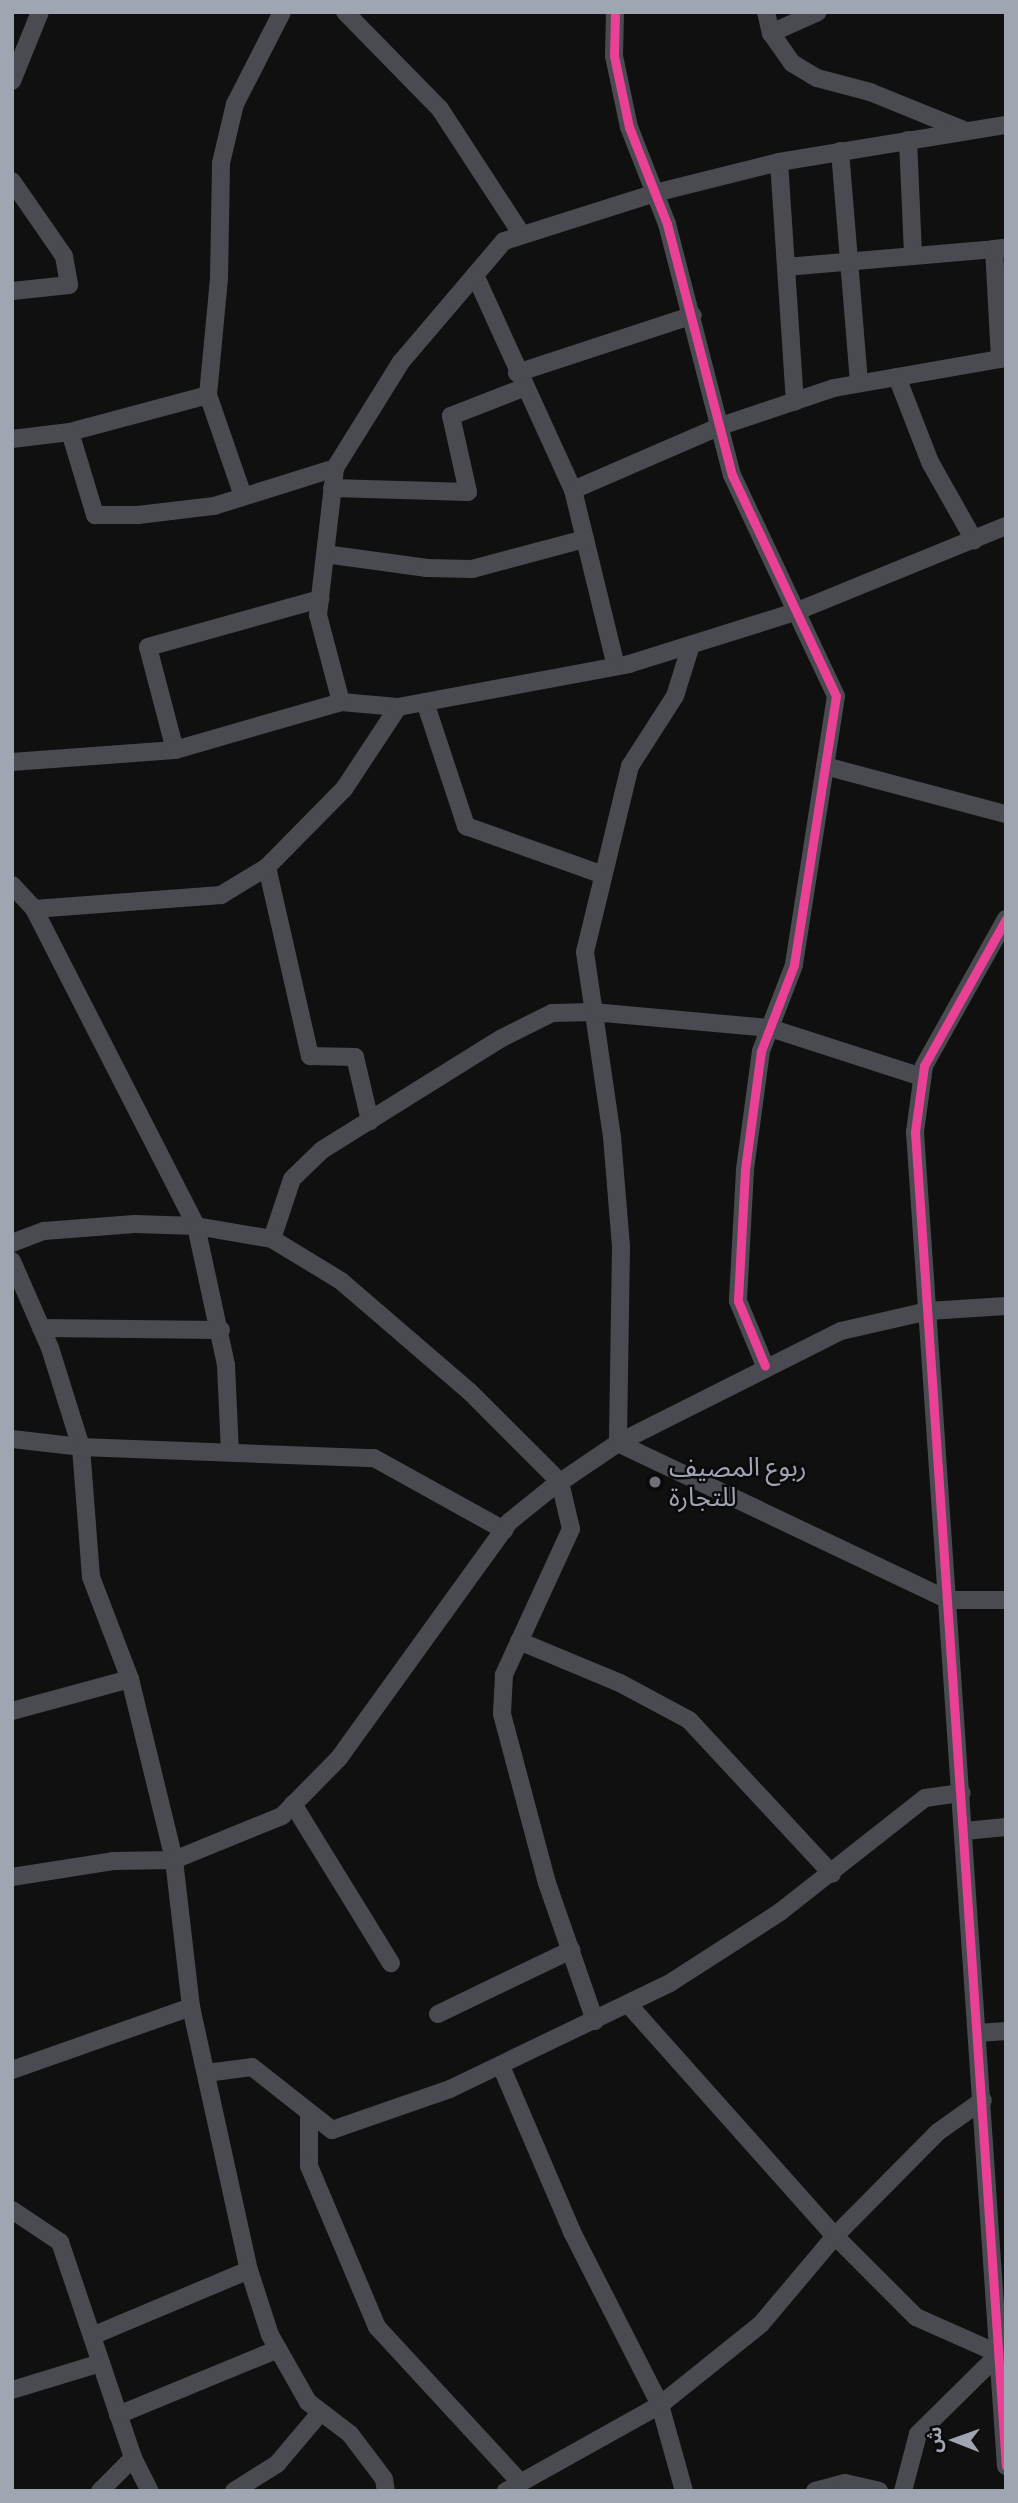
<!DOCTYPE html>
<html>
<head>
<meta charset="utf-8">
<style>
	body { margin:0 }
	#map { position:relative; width:1018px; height:2503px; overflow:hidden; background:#101010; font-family:"PT Sans Narrow","Noto Sans Arabic",sans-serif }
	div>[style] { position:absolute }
	.minor>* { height:18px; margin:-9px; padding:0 9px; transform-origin:9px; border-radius:9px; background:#4a4b50 }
	.cycleway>* { height:9px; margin:-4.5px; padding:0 4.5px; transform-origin:4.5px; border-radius:4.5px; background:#ea4096 }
	.dots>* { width:19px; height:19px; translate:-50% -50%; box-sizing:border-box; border:4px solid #0a0a0c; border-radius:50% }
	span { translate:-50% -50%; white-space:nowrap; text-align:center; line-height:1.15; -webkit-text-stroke:5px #0a0a0c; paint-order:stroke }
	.poi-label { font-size:26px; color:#a0a5b2 }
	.left { translate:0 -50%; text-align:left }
	.frame { position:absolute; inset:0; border:14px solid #a0a5b2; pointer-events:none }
	.north { position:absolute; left:920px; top:2405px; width:70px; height:70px; -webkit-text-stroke:5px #0a0a0c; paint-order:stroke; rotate:271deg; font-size:19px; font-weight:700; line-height:28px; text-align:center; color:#a0a5b2 }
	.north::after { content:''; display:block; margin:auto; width:24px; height:32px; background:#a0a5b2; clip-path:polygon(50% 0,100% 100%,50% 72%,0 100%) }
</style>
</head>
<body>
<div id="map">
	<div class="minor">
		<i style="left:345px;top:12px;width:136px;rotate:45.6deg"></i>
		<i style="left:440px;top:109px;width:150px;rotate:56.9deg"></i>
		<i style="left:615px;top:12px;width:44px;rotate:91.3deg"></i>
		<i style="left:614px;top:56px;width:73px;rotate:78.1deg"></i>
		<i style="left:629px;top:127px;width:104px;rotate:68.6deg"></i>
		<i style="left:667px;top:224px;width:259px;rotate:75.5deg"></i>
		<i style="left:732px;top:475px;width:244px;rotate:64.8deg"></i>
		<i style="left:836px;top:696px;width:272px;rotate:98.9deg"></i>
		<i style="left:794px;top:965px;width:92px;rotate:111deg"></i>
		<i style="left:761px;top:1051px;width:120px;rotate:97.7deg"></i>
		<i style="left:745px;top:1170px;width:131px;rotate:93.1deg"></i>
		<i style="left:738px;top:1301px;width:70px;rotate:67.4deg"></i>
		<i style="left:766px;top:12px;width:22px;rotate:77deg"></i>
		<i style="left:771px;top:33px;width:37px;rotate:55deg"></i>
		<i style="left:792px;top:63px;width:29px;rotate:31deg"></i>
		<i style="left:817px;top:78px;width:55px;rotate:14.8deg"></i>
		<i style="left:870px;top:92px;width:104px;rotate:22.1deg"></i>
		<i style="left:771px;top:33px;width:51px;rotate:-24.1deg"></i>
		<i style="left:12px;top:81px;width:74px;rotate:-67.9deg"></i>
		<i style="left:908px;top:140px;width:116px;rotate:87.5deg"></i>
		<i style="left:840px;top:151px;width:233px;rotate:85.3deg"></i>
		<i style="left:779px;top:162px;width:240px;rotate:86.2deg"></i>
		<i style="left:12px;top:181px;width:91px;rotate:55.3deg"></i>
		<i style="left:64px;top:256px;width:29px;rotate:80deg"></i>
		<i style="left:69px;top:285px;width:57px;rotate:174deg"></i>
		<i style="left:786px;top:267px;width:209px;rotate:-4.9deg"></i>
		<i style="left:475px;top:275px;width:236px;rotate:65.5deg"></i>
		<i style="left:573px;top:490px;width:161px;rotate:-23.4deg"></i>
		<i style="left:721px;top:426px;width:119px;rotate:-18.6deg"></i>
		<i style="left:834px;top:388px;width:175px;rotate:-9.9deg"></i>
		<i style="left:1000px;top:359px;width:110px;rotate:-93.1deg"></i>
		<i style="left:994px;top:249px;width:9px;rotate:-6deg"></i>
		<i style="left:517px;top:373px;width:185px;rotate:-18.2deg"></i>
		<i style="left:897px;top:377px;width:91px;rotate:68.8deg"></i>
		<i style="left:930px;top:462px;width:90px;rotate:60.6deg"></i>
		<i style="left:70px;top:432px;width:143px;rotate:-15deg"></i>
		<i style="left:12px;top:439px;width:58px;rotate:-6.9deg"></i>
		<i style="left:70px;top:432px;width:87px;rotate:73.2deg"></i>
		<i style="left:95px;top:515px;width:43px"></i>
		<i style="left:138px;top:515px;width:77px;rotate:-6.8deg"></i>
		<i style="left:214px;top:506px;width:127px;rotate:-17.4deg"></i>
		<i style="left:332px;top:488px;width:136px;rotate:1.7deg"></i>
		<i style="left:468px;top:492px;width:78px;rotate:-102.6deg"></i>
		<i style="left:451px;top:416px;width:77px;rotate:-21.3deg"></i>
		<i style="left:573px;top:490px;width:181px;rotate:76.3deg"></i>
		<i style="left:243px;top:496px;width:107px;rotate:-109.1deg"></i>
		<i style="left:208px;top:395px;width:117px;rotate:-84.6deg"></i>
		<i style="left:219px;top:279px;width:116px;rotate:-89deg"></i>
		<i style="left:221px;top:163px;width:61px;rotate:-76.7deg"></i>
		<i style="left:235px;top:104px;width:103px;rotate:-62.9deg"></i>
		<i style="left:325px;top:554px;width:103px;rotate:7.8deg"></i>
		<i style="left:427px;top:568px;width:45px;rotate:1.3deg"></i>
		<i style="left:472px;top:569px;width:117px;rotate:-14.9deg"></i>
		<i style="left:691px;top:645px;width:53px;rotate:107.4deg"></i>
		<i style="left:675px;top:696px;width:83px;rotate:122.7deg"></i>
		<i style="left:630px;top:766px;width:191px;rotate:103.6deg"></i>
		<i style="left:585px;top:952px;width:187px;rotate:81.7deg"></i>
		<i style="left:612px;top:1137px;width:110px;rotate:85.3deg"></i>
		<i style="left:621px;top:1247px;width:196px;rotate:90.9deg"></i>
		<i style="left:618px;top:1443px;width:365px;rotate:25.4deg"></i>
		<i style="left:948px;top:1600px;width:58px"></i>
		<i style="left:341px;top:702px;width:57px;rotate:5deg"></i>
		<i style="left:425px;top:702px;width:131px;rotate:71.7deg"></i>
		<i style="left:466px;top:826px;width:143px;rotate:19.6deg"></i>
		<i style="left:175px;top:750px;width:106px;rotate:-104.7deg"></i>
		<i style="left:148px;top:647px;width:179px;rotate:-15.6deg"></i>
		<i style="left:12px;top:762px;width:163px;rotate:-4.2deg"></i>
		<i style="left:175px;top:750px;width:173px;rotate:-16.1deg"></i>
		<i style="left:341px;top:702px;width:90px;rotate:-104.8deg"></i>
		<i style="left:318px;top:615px;width:148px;rotate:-83.4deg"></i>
		<i style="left:335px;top:468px;width:125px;rotate:-58.1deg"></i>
		<i style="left:401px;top:362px;width:159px;rotate:-49.6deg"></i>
		<i style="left:504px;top:241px;width:158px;rotate:-17.6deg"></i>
		<i style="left:655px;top:193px;width:128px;rotate:-14deg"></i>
		<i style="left:779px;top:162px;width:230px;rotate:-9.3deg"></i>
		<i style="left:825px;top:766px;width:187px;rotate:14.9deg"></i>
		<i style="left:267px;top:867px;width:194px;rotate:77.2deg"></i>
		<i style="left:310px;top:1056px;width:45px;rotate:1.3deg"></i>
		<i style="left:355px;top:1057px;width:66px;rotate:76.8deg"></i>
		<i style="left:12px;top:885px;width:33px;rotate:47deg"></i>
		<i style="left:34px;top:909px;width:356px;rotate:62.9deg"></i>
		<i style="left:196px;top:1226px;width:142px;rotate:77.8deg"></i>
		<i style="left:226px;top:1365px;width:87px;rotate:87.4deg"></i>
		<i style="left:34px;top:909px;width:188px;rotate:-4.3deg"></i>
		<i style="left:221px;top:895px;width:54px;rotate:-31.3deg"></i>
		<i style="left:267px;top:867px;width:110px;rotate:-45.4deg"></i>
		<i style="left:344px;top:789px;width:98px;rotate:-56.6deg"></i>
		<i style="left:398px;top:707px;width:235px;rotate:-10.5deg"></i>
		<i style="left:629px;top:664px;width:174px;rotate:-17.4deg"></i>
		<i style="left:795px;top:612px;width:228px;rotate:-22.2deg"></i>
		<i style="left:1006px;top:919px;width:168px;rotate:119.2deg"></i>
		<i style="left:924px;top:1066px;width:67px;rotate:97.8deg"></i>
		<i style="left:915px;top:1132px;width:1337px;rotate:86.1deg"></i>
		<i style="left:272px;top:1239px;width:63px;rotate:-71.6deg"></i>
		<i style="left:292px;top:1179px;width:42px;rotate:-44deg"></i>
		<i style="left:322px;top:1150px;width:212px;rotate:-31.9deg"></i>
		<i style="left:502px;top:1038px;width:56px;rotate:-26.6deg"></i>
		<i style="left:552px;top:1013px;width:41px;rotate:-1.4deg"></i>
		<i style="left:593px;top:1012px;width:178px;rotate:5.2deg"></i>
		<i style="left:770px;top:1028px;width:160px;rotate:17.9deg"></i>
		<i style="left:12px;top:1243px;width:34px;rotate:-21deg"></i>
		<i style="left:44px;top:1231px;width:91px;rotate:-4.4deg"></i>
		<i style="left:135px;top:1224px;width:61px;rotate:1.9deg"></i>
		<i style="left:196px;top:1226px;width:77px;rotate:9.7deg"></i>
		<i style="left:272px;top:1239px;width:81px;rotate:31.3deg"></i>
		<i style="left:341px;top:1281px;width:169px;rotate:40.7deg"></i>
		<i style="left:469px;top:1391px;width:129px;rotate:45deg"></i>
		<i style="left:560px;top:1482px;width:48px;rotate:76.8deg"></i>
		<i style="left:571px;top:1529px;width:161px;rotate:114.7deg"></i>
		<i style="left:504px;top:1675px;width:39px;rotate:93deg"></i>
		<i style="left:502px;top:1714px;width:175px;rotate:75.1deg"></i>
		<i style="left:547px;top:1883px;width:146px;rotate:70.8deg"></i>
		<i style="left:12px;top:1261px;width:95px;rotate:66.4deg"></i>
		<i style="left:50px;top:1348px;width:104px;rotate:72.6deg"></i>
		<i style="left:81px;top:1447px;width:130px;rotate:85.6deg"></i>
		<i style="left:91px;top:1577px;width:109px;rotate:69.1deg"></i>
		<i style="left:130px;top:1679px;width:186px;rotate:76.3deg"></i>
		<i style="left:174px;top:1860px;width:148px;rotate:83.4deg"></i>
		<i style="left:191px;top:2007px;width:269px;rotate:77.6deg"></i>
		<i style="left:249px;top:2270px;width:68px;rotate:72.1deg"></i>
		<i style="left:270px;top:2335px;width:77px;rotate:60.4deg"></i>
		<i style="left:308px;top:2402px;width:53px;rotate:37.3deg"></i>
		<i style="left:350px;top:2434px;width:56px;rotate:52.9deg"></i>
		<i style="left:384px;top:2479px;width:12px;rotate:81deg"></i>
		<i style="left:41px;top:1328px;width:180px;rotate:0.6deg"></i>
		<i style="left:12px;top:1439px;width:69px;rotate:6.6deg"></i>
		<i style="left:81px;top:1447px;width:293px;rotate:2.2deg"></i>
		<i style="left:374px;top:1458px;width:149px;rotate:29deg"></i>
		<i style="left:519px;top:1641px;width:109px;rotate:22.6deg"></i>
		<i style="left:620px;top:1683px;width:78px;rotate:28.2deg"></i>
		<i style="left:689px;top:1720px;width:210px;rotate:47.1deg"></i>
		<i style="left:12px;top:1711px;width:122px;rotate:-15.2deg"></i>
		<i style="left:293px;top:1804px;width:187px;rotate:58.4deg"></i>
		<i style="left:965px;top:1831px;width:41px;rotate:-5.6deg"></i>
		<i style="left:12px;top:1877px;width:102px;rotate:-9deg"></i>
		<i style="left:113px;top:1861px;width:61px;rotate:-0.9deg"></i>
		<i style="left:174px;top:1860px;width:117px;rotate:-22.2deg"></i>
		<i style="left:282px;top:1816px;width:81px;rotate:-45.5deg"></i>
		<i style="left:339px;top:1758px;width:291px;rotate:-54.2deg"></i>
		<i style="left:509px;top:1522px;width:53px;rotate:-38.8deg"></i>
		<i style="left:550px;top:1489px;width:82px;rotate:-34.1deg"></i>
		<i style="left:618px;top:1443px;width:250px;rotate:-26.7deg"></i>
		<i style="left:841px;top:1331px;width:89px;rotate:-12.9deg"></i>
		<i style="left:928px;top:1311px;width:78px;rotate:-3.7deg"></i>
		<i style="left:628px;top:2004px;width:311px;rotate:48.3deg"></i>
		<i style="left:835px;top:2236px;width:115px;rotate:45deg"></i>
		<i style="left:916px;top:2317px;width:91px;rotate:24deg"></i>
		<i style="left:999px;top:2354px;width:114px;rotate:135.4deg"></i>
		<i style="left:918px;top:2434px;width:59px;rotate:104.7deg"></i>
		<i style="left:438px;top:2014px;width:148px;rotate:-25.7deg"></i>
		<i style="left:978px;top:2033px;width:28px;rotate:-4deg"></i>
		<i style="left:501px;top:2066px;width:181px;rotate:66.8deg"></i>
		<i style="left:572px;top:2232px;width:194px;rotate:63deg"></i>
		<i style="left:660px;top:2405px;width:89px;rotate:74.4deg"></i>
		<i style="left:12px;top:2070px;width:190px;rotate:-19.4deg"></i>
		<i style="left:206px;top:2073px;width:46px;rotate:-7.4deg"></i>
		<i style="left:252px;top:2067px;width:102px;rotate:38.2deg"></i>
		<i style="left:332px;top:2130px;width:125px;rotate:-19.2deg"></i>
		<i style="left:450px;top:2089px;width:244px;rotate:-25.7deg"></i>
		<i style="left:670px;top:1983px;width:131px;rotate:-32.8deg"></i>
		<i style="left:780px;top:1912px;width:184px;rotate:-38.2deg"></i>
		<i style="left:925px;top:1798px;width:37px;rotate:-8deg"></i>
		<i style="left:309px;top:2113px;width:53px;rotate:90deg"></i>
		<i style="left:309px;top:2166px;width:175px;rotate:67.1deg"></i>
		<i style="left:377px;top:2327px;width:212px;rotate:47.3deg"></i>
		<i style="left:12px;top:2210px;width:58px;rotate:33.7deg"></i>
		<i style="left:60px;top:2242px;width:228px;rotate:71.3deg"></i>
		<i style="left:133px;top:2458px;width:37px;rotate:63deg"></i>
		<i style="left:92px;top:2336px;width:170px;rotate:-22.8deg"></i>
		<i style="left:12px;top:2390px;width:93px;rotate:-16.9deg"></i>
		<i style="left:118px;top:2415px;width:173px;rotate:-22.4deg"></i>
		<i style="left:100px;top:2491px;width:47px;rotate:-45deg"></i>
		<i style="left:234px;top:2491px;width:51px;rotate:-32.1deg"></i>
		<i style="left:277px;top:2464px;width:68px;rotate:-49.8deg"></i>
		<i style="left:506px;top:2491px;width:176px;rotate:-29.2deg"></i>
		<i style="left:660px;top:2405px;width:129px;rotate:-38.7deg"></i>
		<i style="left:761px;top:2324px;width:115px;rotate:-49.9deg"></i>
		<i style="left:835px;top:2236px;width:146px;rotate:-45.3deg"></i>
		<i style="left:938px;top:2132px;width:55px;rotate:-35.4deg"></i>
		<i style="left:815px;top:2491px;width:31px;rotate:-15deg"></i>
		<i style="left:845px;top:2483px;width:35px;rotate:13deg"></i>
	</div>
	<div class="cycleway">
		<i style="left:615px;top:12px;width:44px;rotate:91.3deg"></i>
		<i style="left:614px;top:56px;width:73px;rotate:78.1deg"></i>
		<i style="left:629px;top:127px;width:104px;rotate:68.6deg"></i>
		<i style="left:667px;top:224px;width:259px;rotate:75.5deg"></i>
		<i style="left:732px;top:475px;width:244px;rotate:64.8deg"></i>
		<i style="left:836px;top:696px;width:272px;rotate:98.9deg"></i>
		<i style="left:794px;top:965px;width:92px;rotate:111deg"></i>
		<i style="left:761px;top:1051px;width:120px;rotate:97.7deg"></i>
		<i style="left:745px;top:1170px;width:131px;rotate:93.1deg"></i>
		<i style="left:738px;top:1301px;width:70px;rotate:67.4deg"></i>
		<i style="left:1006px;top:919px;width:168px;rotate:119.2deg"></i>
		<i style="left:924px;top:1066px;width:67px;rotate:97.8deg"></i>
		<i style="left:915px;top:1132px;width:1337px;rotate:86.1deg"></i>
	</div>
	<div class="dots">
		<i style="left:655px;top:1482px;background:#6e7179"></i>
	</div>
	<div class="poi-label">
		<span class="left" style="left:669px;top:1482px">ربوع المصيف<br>للتجارة</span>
	</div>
	<div class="frame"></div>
	<div class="north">ش</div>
</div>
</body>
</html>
